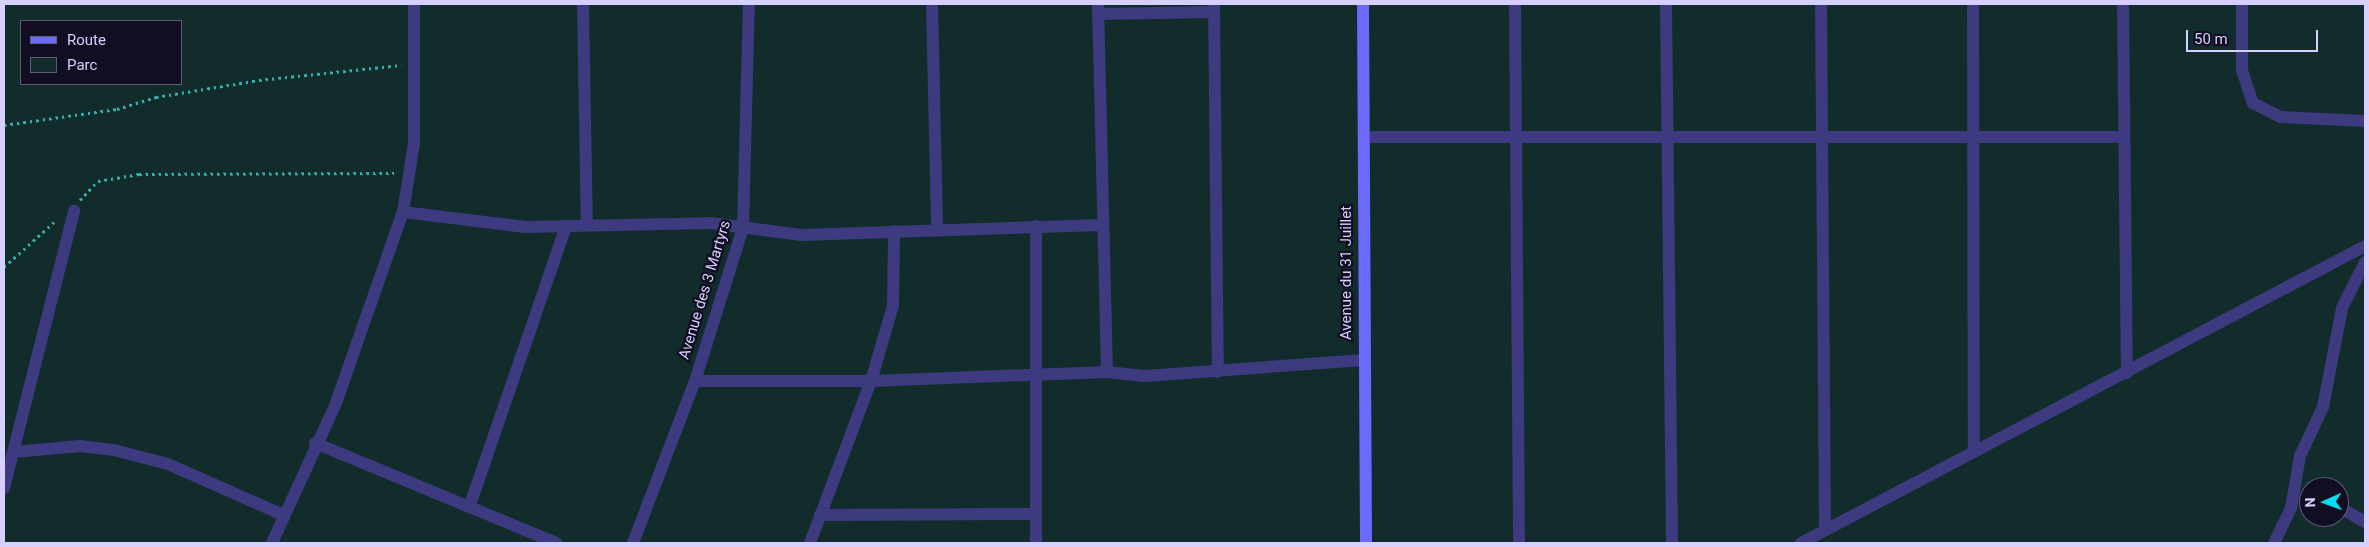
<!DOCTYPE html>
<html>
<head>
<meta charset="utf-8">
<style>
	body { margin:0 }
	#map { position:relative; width:2369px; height:547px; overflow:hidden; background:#110e22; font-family:Roboto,sans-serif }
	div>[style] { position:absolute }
	.green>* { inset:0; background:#112c2b }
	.path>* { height:3px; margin-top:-1.5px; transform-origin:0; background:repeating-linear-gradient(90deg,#31b1a9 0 2.5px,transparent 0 6.5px) }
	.street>* { height:12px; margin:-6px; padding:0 6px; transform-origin:6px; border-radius:6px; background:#3d3a80 }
	.secondary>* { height:12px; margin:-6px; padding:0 6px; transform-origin:6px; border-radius:6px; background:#6d69fc }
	span { translate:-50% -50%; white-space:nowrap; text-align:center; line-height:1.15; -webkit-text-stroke:4.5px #110e22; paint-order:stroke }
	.street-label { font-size:15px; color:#d5d0fe }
	.frame { position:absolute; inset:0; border:5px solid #d5d0fe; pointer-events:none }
	.legend { position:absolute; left:20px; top:20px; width:162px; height:65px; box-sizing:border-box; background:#110e22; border:1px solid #5f5c7a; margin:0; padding:6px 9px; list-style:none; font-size:15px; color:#d5d0fe }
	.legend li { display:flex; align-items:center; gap:10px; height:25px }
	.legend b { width:25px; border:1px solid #5f5c7a }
	.north { position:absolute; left:2299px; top:477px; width:50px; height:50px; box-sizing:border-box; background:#110e22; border:1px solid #5f5c7a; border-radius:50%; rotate:268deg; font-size:14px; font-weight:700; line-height:20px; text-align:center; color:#d5d0fe }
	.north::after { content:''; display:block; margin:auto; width:18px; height:22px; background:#05dcf4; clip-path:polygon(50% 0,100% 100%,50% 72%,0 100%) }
	.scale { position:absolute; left:2186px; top:30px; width:132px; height:22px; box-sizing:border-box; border:2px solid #d5d0fe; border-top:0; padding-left:6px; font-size:15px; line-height:18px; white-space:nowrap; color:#d5d0fe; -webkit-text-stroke:4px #110e22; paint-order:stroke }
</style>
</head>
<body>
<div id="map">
	<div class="green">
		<i style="clip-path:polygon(evenodd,4px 4px,2365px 4px,2365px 543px,4px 543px,4px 4px,21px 21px,181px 21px,181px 84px,21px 84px,21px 21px,4px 4px,2309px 487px,2339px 487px,2339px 517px,2309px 517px,2309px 487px)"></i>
	</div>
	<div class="path">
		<i style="left:4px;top:125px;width:114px;rotate:-8.1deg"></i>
		<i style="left:117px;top:109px;width:41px;rotate:-17.1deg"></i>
		<i style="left:156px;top:97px;width:104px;rotate:-9.4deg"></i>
		<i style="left:259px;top:80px;width:143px;rotate:-6deg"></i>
		<i style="left:80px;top:200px;width:26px;rotate:-47deg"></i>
		<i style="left:98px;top:181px;width:42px;rotate:-9.7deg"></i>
		<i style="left:139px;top:174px;width:255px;rotate:-0.2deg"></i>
		<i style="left:4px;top:267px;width:69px;rotate:-42deg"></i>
	</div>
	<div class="street">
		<i style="left:583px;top:4px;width:221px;rotate:89deg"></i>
		<i style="left:932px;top:4px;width:224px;rotate:88.7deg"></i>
		<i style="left:1098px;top:4px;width:368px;rotate:88.6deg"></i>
		<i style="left:1214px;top:4px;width:368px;rotate:89.4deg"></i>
		<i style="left:1515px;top:4px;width:539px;rotate:89.57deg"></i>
		<i style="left:1666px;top:4px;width:539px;rotate:89.36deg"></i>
		<i style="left:1821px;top:4px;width:526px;rotate:89.56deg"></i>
		<i style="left:1973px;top:4px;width:447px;rotate:89.9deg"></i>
		<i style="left:2123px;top:4px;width:369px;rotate:89.4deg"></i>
		<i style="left:2242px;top:4px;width:66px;rotate:90deg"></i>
		<i style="left:2242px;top:70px;width:35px;rotate:72deg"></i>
		<i style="left:2253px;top:103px;width:31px;rotate:27deg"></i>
		<i style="left:2281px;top:117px;width:84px;rotate:2.7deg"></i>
		<i style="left:1098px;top:14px;width:116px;rotate:-1deg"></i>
		<i style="left:1364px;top:137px;width:760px"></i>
		<i style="left:403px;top:212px;width:123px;rotate:7deg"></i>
		<i style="left:525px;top:227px;width:185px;rotate:-1.2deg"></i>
		<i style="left:710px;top:223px;width:92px;rotate:7.5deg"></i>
		<i style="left:801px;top:235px;width:301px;rotate:-1.9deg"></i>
		<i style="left:695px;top:381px;width:176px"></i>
		<i style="left:871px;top:381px;width:236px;rotate:-2.2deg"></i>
		<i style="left:1107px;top:372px;width:38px;rotate:6deg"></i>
		<i style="left:1145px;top:376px;width:219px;rotate:-4.2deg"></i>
		<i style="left:315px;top:443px;width:261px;rotate:22.5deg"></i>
		<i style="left:15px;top:452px;width:65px;rotate:-5.3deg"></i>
		<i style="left:80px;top:446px;width:34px;rotate:7deg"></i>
		<i style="left:114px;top:450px;width:56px;rotate:14.5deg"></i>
		<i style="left:168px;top:464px;width:126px;rotate:23.9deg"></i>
		<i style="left:4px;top:488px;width:286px;rotate:-75.8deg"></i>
		<i style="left:470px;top:505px;width:295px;rotate:-71deg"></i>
		<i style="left:2339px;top:507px;width:30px;rotate:30deg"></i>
		<i style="left:820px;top:515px;width:216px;rotate:-0.3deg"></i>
		<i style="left:272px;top:543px;width:154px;rotate:-65.4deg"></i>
		<i style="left:336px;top:403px;width:202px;rotate:-70.7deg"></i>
		<i style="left:403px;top:212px;width:70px;rotate:-80.9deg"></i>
		<i style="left:414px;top:143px;width:139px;rotate:-90deg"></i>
		<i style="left:633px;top:543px;width:173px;rotate:-69.1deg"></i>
		<i style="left:695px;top:381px;width:160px;rotate:-72.6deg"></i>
		<i style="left:743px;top:228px;width:224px;rotate:-88.5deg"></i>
		<i style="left:810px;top:543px;width:173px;rotate:-69.4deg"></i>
		<i style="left:871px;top:381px;width:78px;rotate:-73.7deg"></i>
		<i style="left:893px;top:306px;width:75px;rotate:-89.2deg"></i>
		<i style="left:1036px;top:543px;width:317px;rotate:-90deg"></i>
		<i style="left:1801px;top:543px;width:637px;rotate:-27.77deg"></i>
		<i style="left:2274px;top:543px;width:39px;rotate:-64deg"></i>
		<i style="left:2291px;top:508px;width:53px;rotate:-80.2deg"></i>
		<i style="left:2300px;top:456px;width:54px;rotate:-64.9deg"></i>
		<i style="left:2323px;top:407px;width:101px;rotate:-79.1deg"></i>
		<i style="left:2342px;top:308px;width:51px;rotate:-63.4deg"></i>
	</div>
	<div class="secondary">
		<i style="left:1363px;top:4px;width:539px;rotate:89.68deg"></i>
	</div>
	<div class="street-label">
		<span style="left:1347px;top:273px;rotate:-90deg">Avenue du 31 Juillet</span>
		<span style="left:705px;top:290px;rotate:-73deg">Avenue des 3 Martyrs</span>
	</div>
	<div class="frame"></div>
	<ul class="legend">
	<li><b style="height:6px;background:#6d69fc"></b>Route</li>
	<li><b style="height:14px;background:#112c2b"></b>Parc</li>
	</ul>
	<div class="north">N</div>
	<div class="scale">50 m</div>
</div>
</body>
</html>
